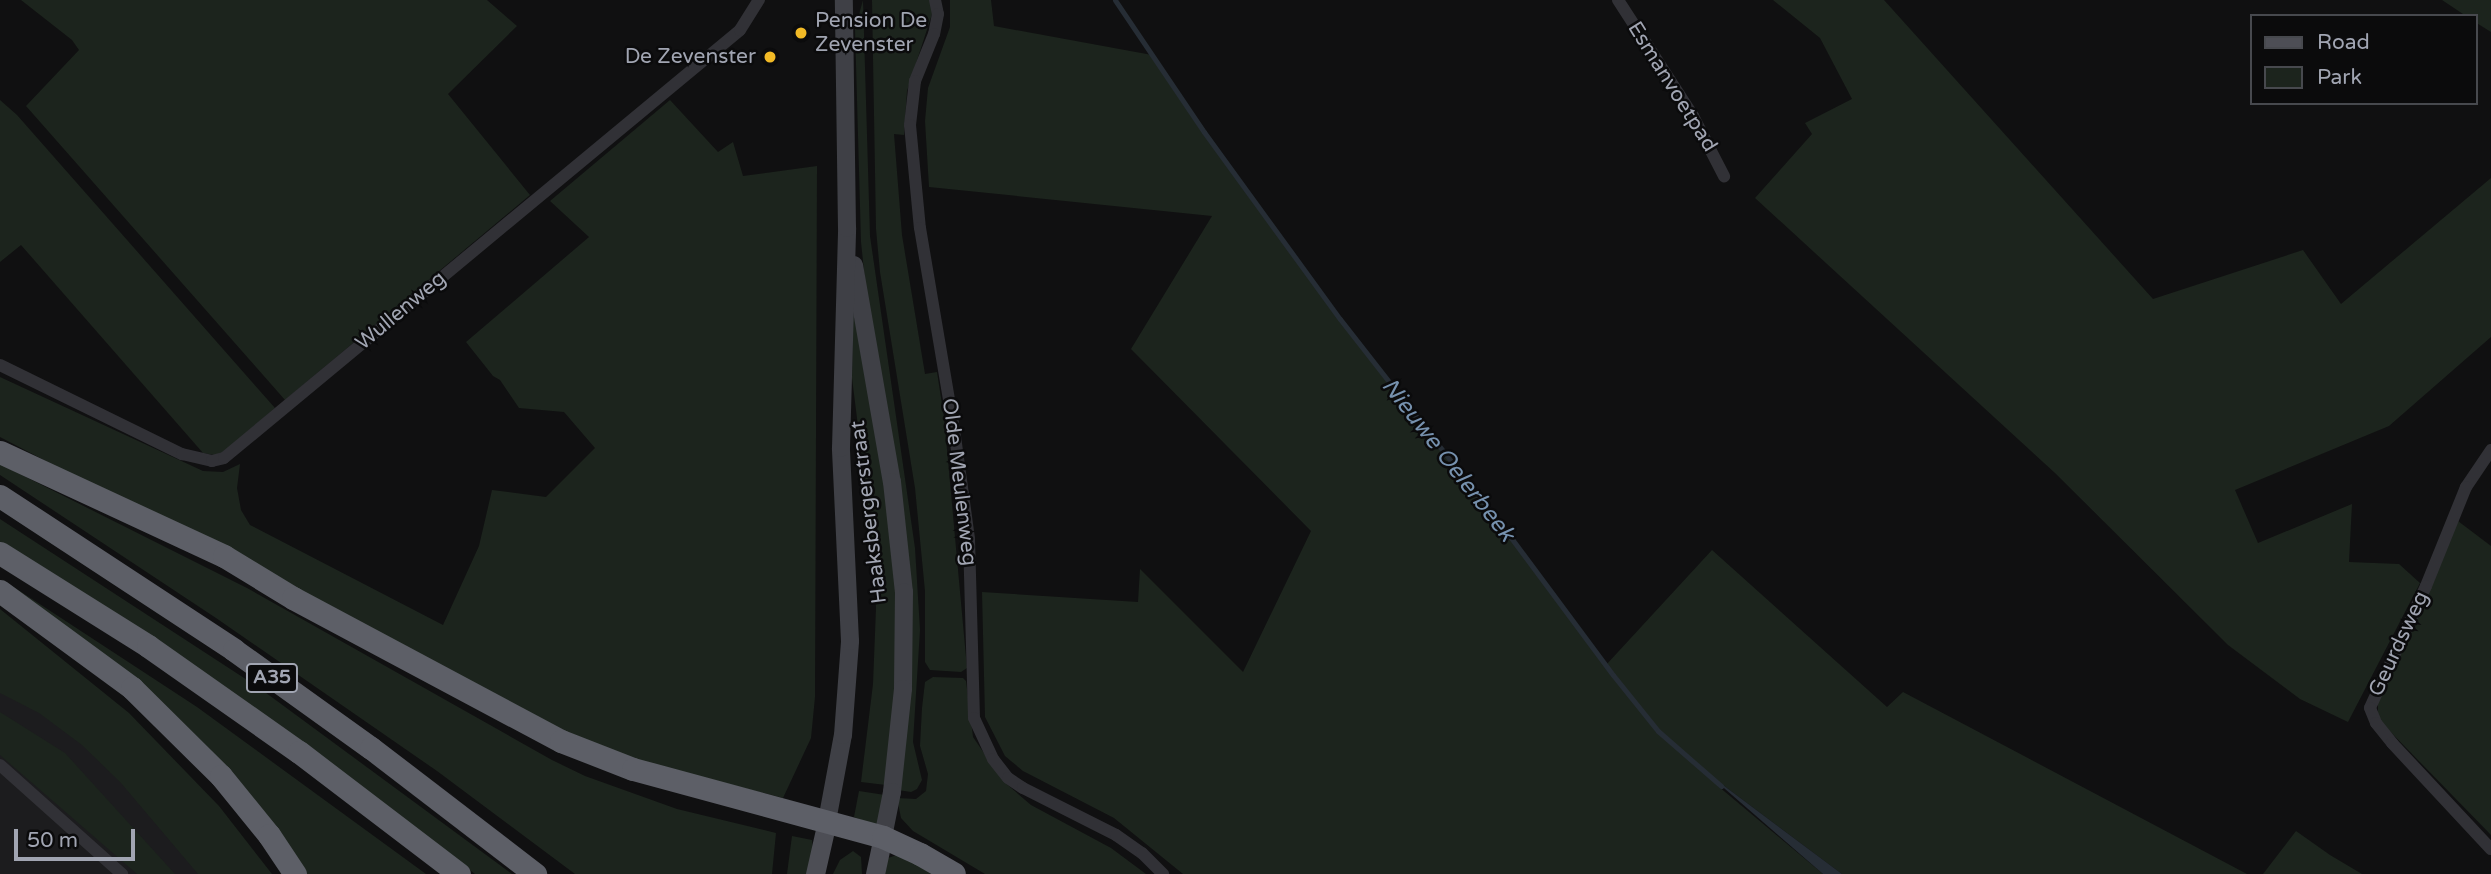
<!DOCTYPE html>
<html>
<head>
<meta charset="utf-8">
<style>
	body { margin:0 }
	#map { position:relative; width:2491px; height:874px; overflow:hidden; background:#101011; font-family:"Varela Round",sans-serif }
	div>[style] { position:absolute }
	.built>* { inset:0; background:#1c1c1e }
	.green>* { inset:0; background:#1c241d }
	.water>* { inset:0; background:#262d35 }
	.stream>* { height:5px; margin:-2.5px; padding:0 2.5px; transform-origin:2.5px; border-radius:2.5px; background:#262d35 }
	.minor>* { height:12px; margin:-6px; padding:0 6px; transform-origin:6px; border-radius:6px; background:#313136 }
	.secondary>* { height:18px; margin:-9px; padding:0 9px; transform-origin:9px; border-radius:9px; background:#3f4046 }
	.primary>* { height:19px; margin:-9.5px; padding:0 9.5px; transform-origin:9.5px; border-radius:9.5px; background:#4d4e55 }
	.motorway>* { height:23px; margin:-11.5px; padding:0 11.5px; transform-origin:11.5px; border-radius:11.5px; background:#5d5f67 }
	.dots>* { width:19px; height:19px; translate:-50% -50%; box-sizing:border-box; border:4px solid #0b0b0c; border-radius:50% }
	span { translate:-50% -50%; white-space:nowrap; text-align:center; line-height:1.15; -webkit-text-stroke:5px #0b0b0c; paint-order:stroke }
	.shield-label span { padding:2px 5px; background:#0b0b0c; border:2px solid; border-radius:5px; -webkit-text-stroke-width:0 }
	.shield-label { font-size:19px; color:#a1a5b2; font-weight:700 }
	.poi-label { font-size:21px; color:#a1a5b2 }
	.left { translate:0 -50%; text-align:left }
	.right { translate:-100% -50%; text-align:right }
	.street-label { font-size:21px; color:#a1a5b2 }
	.water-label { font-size:23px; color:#7691ae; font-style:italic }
	.legend { position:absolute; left:2250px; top:14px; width:228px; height:91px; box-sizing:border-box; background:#0b0b0c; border:2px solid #47494e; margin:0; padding:9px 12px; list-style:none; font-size:21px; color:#a1a5b2 }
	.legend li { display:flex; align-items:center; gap:14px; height:35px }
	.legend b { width:35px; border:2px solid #47494e }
	.scale { position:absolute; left:14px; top:829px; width:121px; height:32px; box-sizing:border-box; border:4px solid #a1a5b2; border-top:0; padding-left:9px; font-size:21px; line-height:24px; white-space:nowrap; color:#a1a5b2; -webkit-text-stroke:5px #0b0b0c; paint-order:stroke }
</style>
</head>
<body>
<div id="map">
	<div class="built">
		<i style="clip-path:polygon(0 651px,237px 874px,0 874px)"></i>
	</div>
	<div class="green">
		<i style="clip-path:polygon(21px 0,487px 0,517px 26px,448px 94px,530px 195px,285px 400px,26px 106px,79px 50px,72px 40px)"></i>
		<i style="clip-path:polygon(863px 0,870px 236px,915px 548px,920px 630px,913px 742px,922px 780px,917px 789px,911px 792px,898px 790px,908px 692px,861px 242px,855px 29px)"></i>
		<i style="clip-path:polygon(872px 0,932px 0,934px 8px,907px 91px,904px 135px,894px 134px,902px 235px,925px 374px,937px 372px,944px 417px,967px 668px,961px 672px,930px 670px,925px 662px,925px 591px,915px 488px,880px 272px,876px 229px)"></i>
		<i style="clip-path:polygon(950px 0,991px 0,994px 26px,1152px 55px,1340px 319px,1509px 535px,1606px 665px,1712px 550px,1887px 707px,1903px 692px,2247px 874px,1842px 874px,1719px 782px,1718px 786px,1823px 874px,1183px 874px,1114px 818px,1023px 771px,1005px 756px,985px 717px,982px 592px,1138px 602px,1140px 569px,1243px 672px,1311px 531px,1131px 349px,1212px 216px,929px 187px,925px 121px,928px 88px,950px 27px)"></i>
		<i style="clip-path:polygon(1773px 0,1884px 0,2153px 299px,2303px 250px,2341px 304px,2491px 178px,2491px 337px,2389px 426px,2235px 490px,2258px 543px,2352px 504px,2349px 562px,2399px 564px,2420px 583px,2348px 722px,2300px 699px,2228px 645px,2055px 473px,1755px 198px,1812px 134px,1805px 123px,1852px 99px,1820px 38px)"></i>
		<i style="clip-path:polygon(2442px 0,2491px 0,2491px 32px,2475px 22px,2475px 16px,2466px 16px)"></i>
		<i style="clip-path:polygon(0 100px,17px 115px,275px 408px,224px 452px,215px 455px,203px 453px,21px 245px,0 262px)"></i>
		<i style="clip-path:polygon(670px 100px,718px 152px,733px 142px,743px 176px,817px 166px,815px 697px,811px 738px,783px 798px,631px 759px,544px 722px,0 437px,0 377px,203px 471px,223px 472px,240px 464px,237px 488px,241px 510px,250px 525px,443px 625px,479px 546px,492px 490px,546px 497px,595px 448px,564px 412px,519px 408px,500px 380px,493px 376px,466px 342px,589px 237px,550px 201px)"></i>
		<i style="clip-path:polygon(853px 311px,879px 433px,900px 629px,886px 785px,861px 782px,873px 684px,876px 608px,871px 530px,852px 378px)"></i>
		<i style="clip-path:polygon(0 464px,247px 588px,552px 760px,585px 776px,677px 809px,776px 833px,772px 874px,575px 874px,437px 771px,216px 618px,0 475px)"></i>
		<i style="clip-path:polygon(0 519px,258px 687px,512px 874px,475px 874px,389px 808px,0 544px)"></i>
		<i style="clip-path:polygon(2458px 521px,2491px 546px,2491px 835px,2378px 719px,2378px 700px)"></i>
		<i style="clip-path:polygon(0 578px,197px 707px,426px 874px,305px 874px,106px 660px)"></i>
		<i style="clip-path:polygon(0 609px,129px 713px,219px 806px,272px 874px,198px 874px,121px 783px,82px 745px,39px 713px,0 693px)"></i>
		<i style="clip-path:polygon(933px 677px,963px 678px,966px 681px,973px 737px,1003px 781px,1031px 805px,1111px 848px,1146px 874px,985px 874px,913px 831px,901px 818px,897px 798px,916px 799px,926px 791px,928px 774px,920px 746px,922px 708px,925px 682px)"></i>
		<i style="clip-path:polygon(0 712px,65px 753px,175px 874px,137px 874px,0 755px)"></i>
		<i style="clip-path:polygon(859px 791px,885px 795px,879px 827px,854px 817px)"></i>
		<i style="clip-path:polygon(2296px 831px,2330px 855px,2362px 874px,2263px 874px)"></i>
		<i style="clip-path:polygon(792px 836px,812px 840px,813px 851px,809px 874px,787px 874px)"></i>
		<i style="clip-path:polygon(853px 851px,861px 857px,862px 874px,833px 874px,840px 860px)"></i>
		<i style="clip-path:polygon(900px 854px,922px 868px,931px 874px,885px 874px,888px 858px)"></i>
	</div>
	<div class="water">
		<i style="clip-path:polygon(1717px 782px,1719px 782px,1842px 874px,1823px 874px)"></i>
	</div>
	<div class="stream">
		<i style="left:1115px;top:0;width:159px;rotate:56deg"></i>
		<i style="left:1204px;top:132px;width:231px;rotate:54deg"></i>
		<i style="left:1340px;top:319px;width:274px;rotate:52deg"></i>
		<i style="left:1509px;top:535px;width:174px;rotate:53.4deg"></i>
		<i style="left:1613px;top:675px;width:72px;rotate:51.2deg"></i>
		<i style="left:1658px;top:731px;width:84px;rotate:41.1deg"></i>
	</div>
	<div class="minor">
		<i style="left:935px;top:0;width:14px;rotate:78deg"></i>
		<i style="left:938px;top:14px;width:20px;rotate:101deg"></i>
		<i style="left:934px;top:34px;width:51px;rotate:112deg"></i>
		<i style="left:915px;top:81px;width:44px;rotate:96.5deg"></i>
		<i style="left:910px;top:125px;width:103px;rotate:84.5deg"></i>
		<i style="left:920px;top:228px;width:204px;rotate:80.4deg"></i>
		<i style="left:954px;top:429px;width:111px;rotate:82.2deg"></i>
		<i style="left:969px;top:539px;width:179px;rotate:88.4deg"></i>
		<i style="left:974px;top:718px;width:45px;rotate:65.1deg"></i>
		<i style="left:993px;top:759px;width:24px;rotate:52deg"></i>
		<i style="left:1008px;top:778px;width:18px;rotate:34deg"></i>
		<i style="left:1023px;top:788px;width:104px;rotate:26.8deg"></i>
		<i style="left:1116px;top:835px;width:32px;rotate:35deg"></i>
		<i style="left:1142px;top:853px;width:30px;rotate:45deg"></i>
		<i style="left:1618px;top:0;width:138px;rotate:57.1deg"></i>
		<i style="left:1693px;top:116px;width:68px;rotate:62.7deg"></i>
		<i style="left:0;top:365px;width:203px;rotate:26.1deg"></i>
		<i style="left:182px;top:454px;width:31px;rotate:13deg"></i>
		<i style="left:212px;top:461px;width:12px;rotate:-14deg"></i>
		<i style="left:224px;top:458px;width:670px;rotate:-39.67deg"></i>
		<i style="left:740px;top:30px;width:36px;rotate:-58deg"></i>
		<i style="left:2491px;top:450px;width:45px;rotate:124deg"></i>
		<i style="left:2466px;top:487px;width:107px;rotate:112deg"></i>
		<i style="left:2426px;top:586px;width:134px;rotate:114.7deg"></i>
		<i style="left:2370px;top:708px;width:16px;rotate:68deg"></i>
		<i style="left:2376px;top:723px;width:26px;rotate:51deg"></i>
		<i style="left:2392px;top:743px;width:145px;rotate:47deg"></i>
		<i style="left:0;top:765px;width:164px;rotate:41.8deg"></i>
	</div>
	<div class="secondary">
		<i style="left:854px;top:265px;width:220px;rotate:80.1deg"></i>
		<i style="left:892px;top:482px;width:111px;rotate:83.8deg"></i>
		<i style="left:904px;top:592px;width:97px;rotate:90.6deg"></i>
		<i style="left:903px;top:689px;width:104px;rotate:96.1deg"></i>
		<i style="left:892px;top:792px;width:46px;rotate:101.3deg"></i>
		<i style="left:827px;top:821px;width:87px;rotate:-79.5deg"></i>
		<i style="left:843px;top:735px;width:94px;rotate:-85.7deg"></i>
		<i style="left:850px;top:641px;width:193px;rotate:-92.7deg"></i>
		<i style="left:841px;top:448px;width:220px;rotate:-88.4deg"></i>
		<i style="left:847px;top:228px;width:228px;rotate:-90.8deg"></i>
	</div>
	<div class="primary">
		<i style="left:815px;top:874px;width:54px;rotate:-77.2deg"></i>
		<i style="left:875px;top:874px;width:38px;rotate:-78deg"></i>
	</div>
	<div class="motorway">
		<i style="left:0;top:452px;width:247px;rotate:24.9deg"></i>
		<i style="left:224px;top:556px;width:81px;rotate:31.3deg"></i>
		<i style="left:293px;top:598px;width:304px;rotate:28.1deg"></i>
		<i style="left:561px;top:741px;width:77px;rotate:21.3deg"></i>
		<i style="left:633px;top:769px;width:259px;rotate:15.2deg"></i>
		<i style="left:883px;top:837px;width:41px;rotate:24.7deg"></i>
		<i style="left:920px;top:854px;width:39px;rotate:30deg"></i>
		<i style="left:0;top:496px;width:280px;rotate:33.3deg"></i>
		<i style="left:234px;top:650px;width:168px;rotate:35.6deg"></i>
		<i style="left:371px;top:748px;width:207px;rotate:37.5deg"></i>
		<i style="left:0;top:553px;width:175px;rotate:32.1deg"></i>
		<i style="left:148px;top:646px;width:184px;rotate:35.1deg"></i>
		<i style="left:299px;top:752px;width:201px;rotate:37.3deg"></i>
		<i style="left:0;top:591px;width:164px;rotate:36.3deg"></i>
		<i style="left:132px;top:688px;width:125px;rotate:44.7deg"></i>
		<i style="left:221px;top:776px;width:76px;rotate:50.9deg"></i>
		<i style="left:269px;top:835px;width:47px;rotate:56.3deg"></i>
	</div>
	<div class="dots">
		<i style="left:801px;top:33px;background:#f2ba26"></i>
		<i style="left:770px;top:57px;background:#f2ba26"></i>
	</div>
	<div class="shield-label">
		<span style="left:272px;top:678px">A35</span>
	</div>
	<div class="poi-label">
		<span class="left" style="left:815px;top:33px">Pension De<br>Zevenster</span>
		<span class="right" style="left:756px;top:57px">De Zevenster</span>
	</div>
	<div class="street-label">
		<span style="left:1672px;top:87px;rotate:58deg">Esmanvoetpad</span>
		<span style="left:401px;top:311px;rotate:-40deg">Wullenweg</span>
		<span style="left:959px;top:482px;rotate:83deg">Olde Meulenweg</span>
		<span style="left:869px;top:512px;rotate:-97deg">Haaksbergerstraat</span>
		<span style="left:2399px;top:644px;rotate:-65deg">Geurdsweg</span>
	</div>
	<div class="water-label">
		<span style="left:1448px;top:460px;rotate:52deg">Nieuwe Oelerbeek</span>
	</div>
	<ul class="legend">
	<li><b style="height:9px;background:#4d4e55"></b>Road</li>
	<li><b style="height:19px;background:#1c241d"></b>Park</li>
	</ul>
	<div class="scale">50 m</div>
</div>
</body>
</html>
